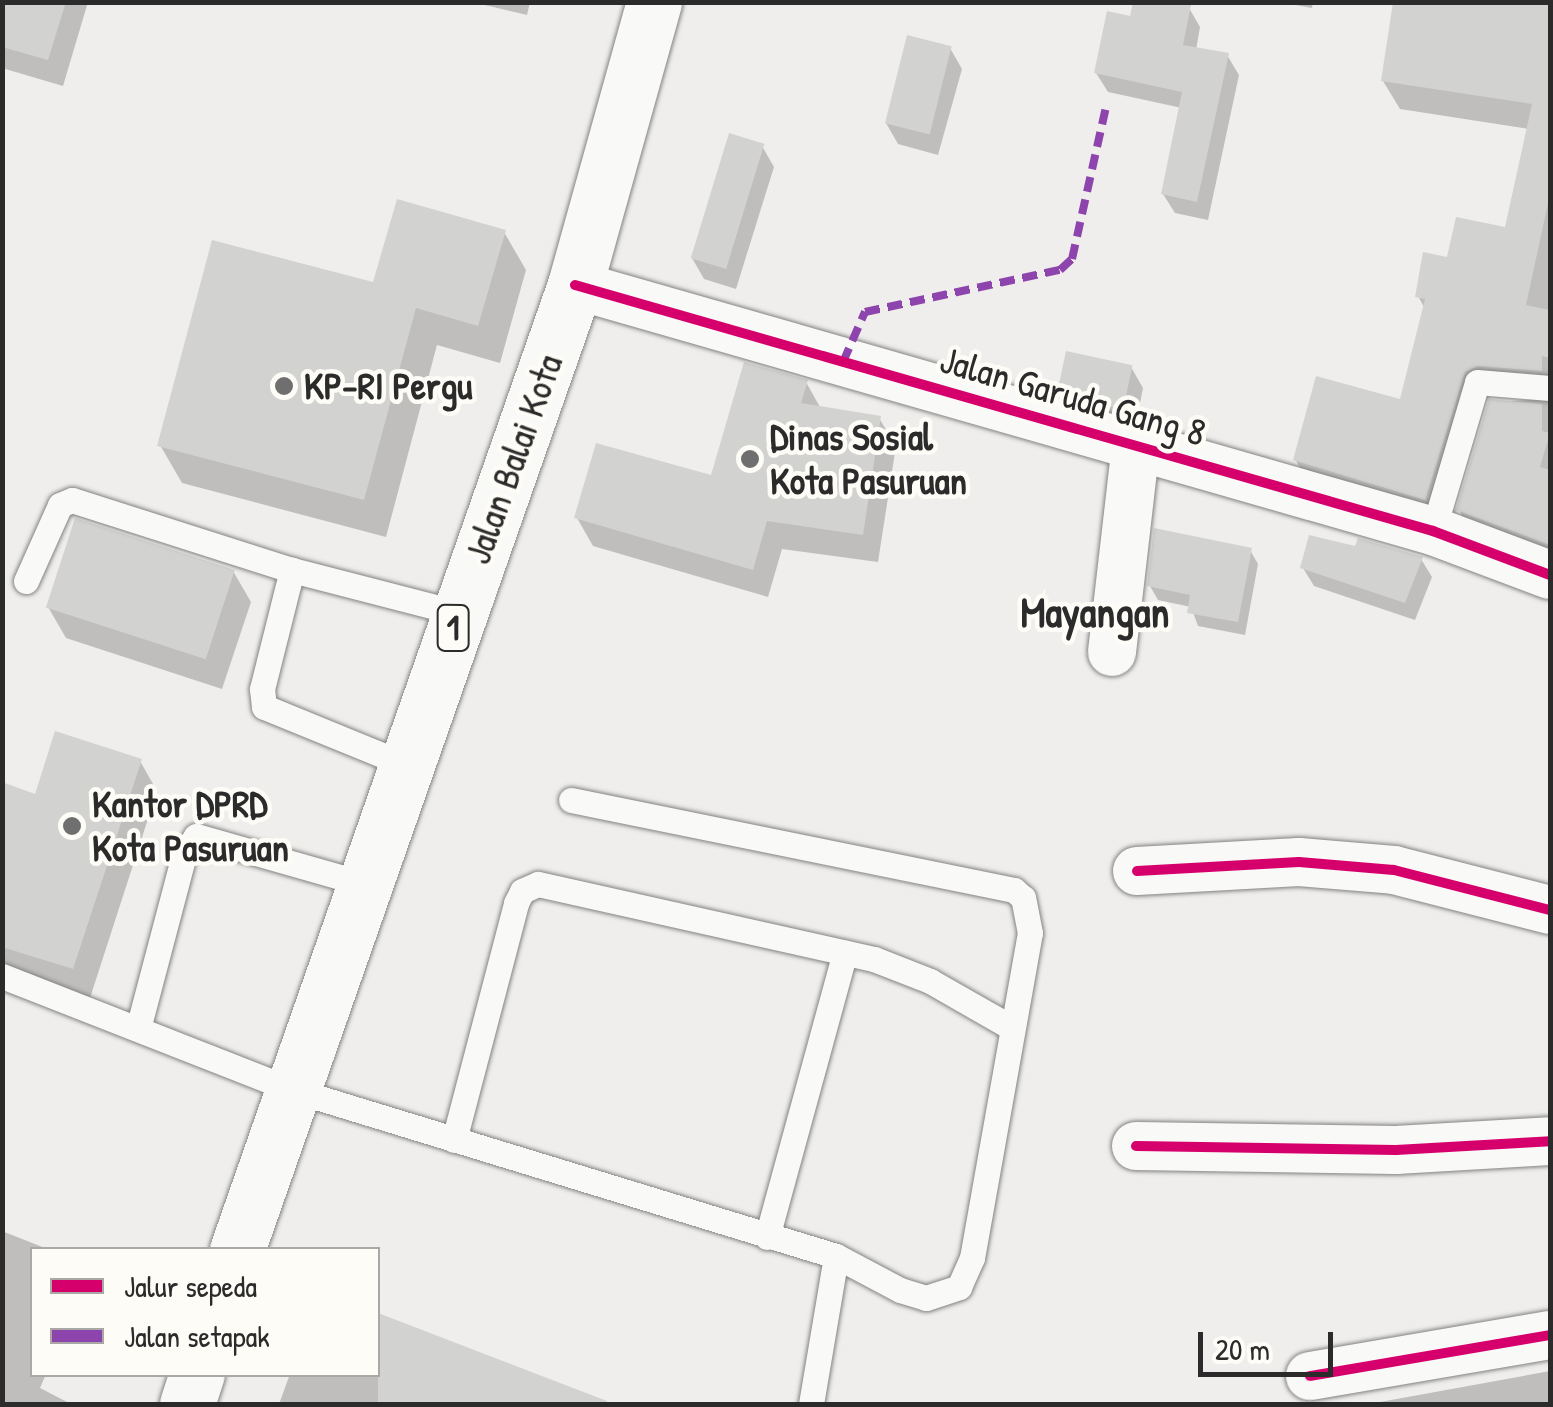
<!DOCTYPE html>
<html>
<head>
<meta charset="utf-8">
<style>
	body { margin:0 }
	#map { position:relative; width:1553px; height:1407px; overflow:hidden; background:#efeeec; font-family:"Patrick Hand",sans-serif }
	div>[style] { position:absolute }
	.water>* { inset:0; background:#bfbebc }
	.shadow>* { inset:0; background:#0003 }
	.building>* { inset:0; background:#d2d2d0; transform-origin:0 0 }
	.roads { filter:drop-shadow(0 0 2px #838382) drop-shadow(0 0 2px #838382) }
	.service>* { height:25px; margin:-12.5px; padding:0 12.5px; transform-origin:12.5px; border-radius:12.5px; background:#f9f9f7 }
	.minor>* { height:48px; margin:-24px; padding:0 24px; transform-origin:24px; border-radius:24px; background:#f9f9f7 }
	.trunk>* { height:55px; margin:-27.5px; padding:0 27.5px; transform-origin:27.5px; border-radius:27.5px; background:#f9f9f7 }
	.quiet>* { height:8px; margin-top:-4px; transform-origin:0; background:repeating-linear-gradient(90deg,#8e44ad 0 15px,transparent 0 23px) }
	.cycleway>* { height:10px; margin:-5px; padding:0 5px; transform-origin:5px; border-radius:5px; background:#d6006c }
	.dots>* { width:28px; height:28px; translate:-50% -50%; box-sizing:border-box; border:5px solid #fdfcf7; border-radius:50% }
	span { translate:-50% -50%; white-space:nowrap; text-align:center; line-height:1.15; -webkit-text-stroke:9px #fdfcf7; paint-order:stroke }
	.shield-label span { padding:2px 8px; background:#fdfcf7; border:2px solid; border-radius:8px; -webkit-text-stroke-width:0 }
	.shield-label { font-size:35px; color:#2b2b2b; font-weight:700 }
	.poi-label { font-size:38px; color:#2b2b2b; font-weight:700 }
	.left { translate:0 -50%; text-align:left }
	.street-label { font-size:38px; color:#2b2b2b }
	.quarter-label { font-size:42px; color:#2b2b2b; font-weight:700 }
	.frame { position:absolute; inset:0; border:5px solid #2b2b2b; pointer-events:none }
	.legend { position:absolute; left:30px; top:1247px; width:350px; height:130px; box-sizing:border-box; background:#fdfcf7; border:2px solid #a9a8a5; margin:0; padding:12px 18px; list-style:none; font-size:30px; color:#2b2b2b }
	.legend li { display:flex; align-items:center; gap:20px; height:50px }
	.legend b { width:50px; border:2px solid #a9a8a5 }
	.scale { position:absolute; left:1198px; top:1332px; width:135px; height:45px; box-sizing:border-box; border:5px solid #2b2b2b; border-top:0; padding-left:12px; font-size:30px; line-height:35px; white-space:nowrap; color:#2b2b2b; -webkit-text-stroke:8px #fdfcf7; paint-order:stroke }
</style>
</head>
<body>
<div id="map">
	<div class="water">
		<i style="clip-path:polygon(1550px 1371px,1550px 1404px,1369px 1404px)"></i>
	</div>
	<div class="shadow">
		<i style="clip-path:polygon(2px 2px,88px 2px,63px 86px,2px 68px)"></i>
		<i style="clip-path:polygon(472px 2px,530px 2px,527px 15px)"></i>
		<i style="clip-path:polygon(1279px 2px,1313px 2px,1312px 8px)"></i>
		<i style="clip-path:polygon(1396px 2px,1550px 2px,1550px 557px,1469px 528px,1459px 510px,1491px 402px,1547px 399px,1495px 393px,1481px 399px,1441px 527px,1312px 488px,1295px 459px,1402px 402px,1425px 309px,1418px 296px,1449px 260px,1507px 230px,1529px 129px,1400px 109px,1383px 81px)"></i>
		<i style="clip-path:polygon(1189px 8px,1200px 27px,1196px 50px,1227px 55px,1239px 75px,1208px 220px,1175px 213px,1163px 194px,1182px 108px,1108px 92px,1096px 73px,1132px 19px)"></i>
		<i style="clip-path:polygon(950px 48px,962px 69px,938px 155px,898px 144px,886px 123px)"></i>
		<i style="clip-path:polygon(762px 146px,774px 167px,736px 289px,704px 279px,692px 258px)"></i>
		<i style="clip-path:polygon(504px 232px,526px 270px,500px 363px,437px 345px,386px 537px,182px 483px,160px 445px,375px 285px)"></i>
		<i style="clip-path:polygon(1131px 367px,1143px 388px,1134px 433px,1072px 415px,1060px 394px)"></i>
		<i style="clip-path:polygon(806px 382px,821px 409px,879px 418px,896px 446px,878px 562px,782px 549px,768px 597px,593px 546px,577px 518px,713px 478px)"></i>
		<i style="clip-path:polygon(1250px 550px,1258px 564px,1245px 635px,1198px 626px,1191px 607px,1158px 600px,1150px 586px)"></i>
		<i style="clip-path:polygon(1421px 559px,1432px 577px,1415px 620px,1314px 586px,1303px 568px)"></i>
		<i style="clip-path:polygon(233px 571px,251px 602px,222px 689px,66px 638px,48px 607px)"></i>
		<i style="clip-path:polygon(140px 761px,157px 791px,90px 998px,2px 965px,2px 785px,36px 797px)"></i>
		<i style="clip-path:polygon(2px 1231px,50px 1250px,32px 1250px,32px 1374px,46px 1374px,40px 1388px,71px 1404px,2px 1404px)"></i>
		<i style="clip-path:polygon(378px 1316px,594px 1399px,597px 1404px,279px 1404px,290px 1374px,378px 1374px)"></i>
	</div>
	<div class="building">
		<i style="clip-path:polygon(2px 2px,66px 2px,48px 60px,2px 47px)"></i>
		<i style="clip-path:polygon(1133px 2px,1191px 5px,1183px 45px,1229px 53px,1197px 202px,1161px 194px,1182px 92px,1094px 73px,1107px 11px,1130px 16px)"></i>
		<i style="clip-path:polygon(1393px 2px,1550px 2px,1550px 194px,1526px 305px,1550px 310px,1550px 358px,1542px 356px,1542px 371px,1478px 366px,1465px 372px,1425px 500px,1293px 460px,1316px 376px,1400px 399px,1425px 299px,1415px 297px,1423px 252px,1447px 257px,1456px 217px,1505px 227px,1532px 104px,1381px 81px)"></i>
		<i style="left:907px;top:35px;width:46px;height:91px;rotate:14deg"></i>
		<i style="left:729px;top:133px;width:37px;height:131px;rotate:17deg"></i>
		<i style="clip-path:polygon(397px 199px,506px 230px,478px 326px,416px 308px,364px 500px,157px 446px,212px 240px,373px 282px)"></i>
		<i style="left:1066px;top:351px;width:68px;height:45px;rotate:12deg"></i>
		<i style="clip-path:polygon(744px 362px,808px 380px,801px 403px,881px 416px,863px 535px,767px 521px,753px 570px,574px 518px,596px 443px,711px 475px)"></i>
		<i style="clip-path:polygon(1489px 399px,1542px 404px,1542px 431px,1550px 433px,1540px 467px,1550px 470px,1550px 545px,1456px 510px)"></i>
		<i style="left:75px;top:518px;width:168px;height:94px;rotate:18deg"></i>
		<i style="clip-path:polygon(1154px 528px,1252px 548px,1238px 622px,1187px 613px,1190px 595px,1147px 586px)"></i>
		<i style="clip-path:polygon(1309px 535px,1355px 546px,1358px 538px,1423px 557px,1405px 603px,1300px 568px)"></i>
		<i style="clip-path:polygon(55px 731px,142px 759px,73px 969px,2px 947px,2px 782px,35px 794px)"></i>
		<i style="clip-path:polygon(378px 1313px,607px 1401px,606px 1404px,378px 1404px)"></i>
	</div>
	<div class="roads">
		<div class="service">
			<i style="left:1433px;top:531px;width:155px;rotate:-73.5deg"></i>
			<i style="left:1477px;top:382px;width:73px;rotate:4.7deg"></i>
			<i style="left:26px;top:581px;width:83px;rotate:-65.9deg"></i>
			<i style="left:60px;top:505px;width:13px;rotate:-23deg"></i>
			<i style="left:72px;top:500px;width:231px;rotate:17.7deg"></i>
			<i style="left:404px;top:764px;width:151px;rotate:-157.8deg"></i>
			<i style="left:264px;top:707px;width:18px;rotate:-96deg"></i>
			<i style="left:262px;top:689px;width:123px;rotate:-75.9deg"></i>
			<i style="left:292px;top:570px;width:171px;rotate:14.5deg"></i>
			<i style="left:2px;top:976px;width:309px;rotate:21.4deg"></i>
			<i style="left:290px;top:1089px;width:571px;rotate:17.01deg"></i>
			<i style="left:836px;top:1256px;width:72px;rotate:28deg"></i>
			<i style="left:900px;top:1290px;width:27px;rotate:17deg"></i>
			<i style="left:926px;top:1298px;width:35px;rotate:-18deg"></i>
			<i style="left:959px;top:1287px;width:32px;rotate:-66deg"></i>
			<i style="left:972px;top:1258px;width:330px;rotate:-79.9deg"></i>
			<i style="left:1030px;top:933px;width:36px;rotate:-101deg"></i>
			<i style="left:1023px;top:898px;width:12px;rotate:-138deg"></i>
			<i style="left:1014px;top:890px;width:452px;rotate:-168.5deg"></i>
			<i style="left:139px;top:1025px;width:176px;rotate:-75.2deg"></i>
			<i style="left:184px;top:855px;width:22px;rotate:-58deg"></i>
			<i style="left:196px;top:836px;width:172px;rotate:15.9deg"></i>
			<i style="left:454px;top:1140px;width:245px;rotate:-75.3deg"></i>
			<i style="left:516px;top:903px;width:13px;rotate:-63deg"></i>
			<i style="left:522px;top:891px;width:17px;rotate:-24deg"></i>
			<i style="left:538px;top:884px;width:344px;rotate:12.6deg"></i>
			<i style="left:874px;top:959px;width:60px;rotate:21.4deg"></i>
			<i style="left:930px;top:981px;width:91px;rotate:29.7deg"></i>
			<i style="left:767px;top:1237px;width:295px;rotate:-74.7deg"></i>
			<i style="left:811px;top:1404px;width:150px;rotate:-80.4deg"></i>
		</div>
		<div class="minor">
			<i style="left:575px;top:285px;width:893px;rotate:16deg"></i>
			<i style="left:1433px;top:531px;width:125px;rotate:20.6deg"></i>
			<i style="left:1112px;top:652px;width:208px;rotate:-83.4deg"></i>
			<i style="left:1137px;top:871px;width:162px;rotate:-3.2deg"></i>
			<i style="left:1299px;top:862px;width:95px;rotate:4.8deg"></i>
			<i style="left:1394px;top:870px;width:161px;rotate:14.4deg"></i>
			<i style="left:1136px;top:1146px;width:260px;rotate:0.9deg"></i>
			<i style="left:1396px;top:1150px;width:154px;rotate:-3.3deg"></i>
			<i style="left:1310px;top:1376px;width:243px;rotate:-9.7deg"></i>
		</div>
		<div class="trunk">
			<i style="left:237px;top:1250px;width:1022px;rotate:-70.7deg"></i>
			<i style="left:575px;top:285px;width:294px;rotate:-74.4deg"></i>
			<i style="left:187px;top:1404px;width:32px;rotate:-72deg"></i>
		</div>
	</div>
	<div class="quiet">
		<i style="left:843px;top:362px;width:55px;rotate:-66.3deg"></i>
		<i style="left:865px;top:312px;width:199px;rotate:-12.2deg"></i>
		<i style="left:1060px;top:270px;width:16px;rotate:-43deg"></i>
		<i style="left:1072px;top:259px;width:160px;rotate:-77.4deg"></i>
	</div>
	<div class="cycleway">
		<i style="left:575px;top:285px;width:893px;rotate:16deg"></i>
		<i style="left:1433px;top:531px;width:125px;rotate:20.6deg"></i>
		<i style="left:1137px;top:871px;width:162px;rotate:-3.2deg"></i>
		<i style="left:1299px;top:862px;width:95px;rotate:4.8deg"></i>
		<i style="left:1394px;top:870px;width:161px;rotate:14.4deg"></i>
		<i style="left:1136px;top:1146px;width:260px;rotate:0.9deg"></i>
		<i style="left:1396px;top:1150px;width:154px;rotate:-3.3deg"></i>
		<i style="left:1310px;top:1376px;width:243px;rotate:-9.7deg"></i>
	</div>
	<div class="dots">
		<i style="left:284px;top:386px;background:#706f6f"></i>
		<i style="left:750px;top:459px;background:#706f6f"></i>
		<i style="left:72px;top:826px;background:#706f6f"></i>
	</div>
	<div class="shield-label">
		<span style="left:453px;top:628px">1</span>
	</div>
	<div class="poi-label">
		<span class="left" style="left:304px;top:386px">KP-RI Pergu</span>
		<span class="left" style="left:770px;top:459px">Dinas Sosial<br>Kota Pasuruan</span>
		<span class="left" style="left:92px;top:826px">Kantor DPRD<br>Kota Pasuruan</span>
	</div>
	<div class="street-label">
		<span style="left:1073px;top:396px;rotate:16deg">Jalan Garuda Gang 8</span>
		<span style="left:513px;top:459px;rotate:-70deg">Jalan Balai Kota</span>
	</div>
	<div class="quarter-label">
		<span style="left:1095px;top:612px">Mayangan</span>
	</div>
	<div class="frame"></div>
	<ul class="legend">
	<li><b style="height:12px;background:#d6006c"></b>Jalur sepeda</li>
	<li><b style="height:12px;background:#8e44ad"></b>Jalan setapak</li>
	</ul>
	<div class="scale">20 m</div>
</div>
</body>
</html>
